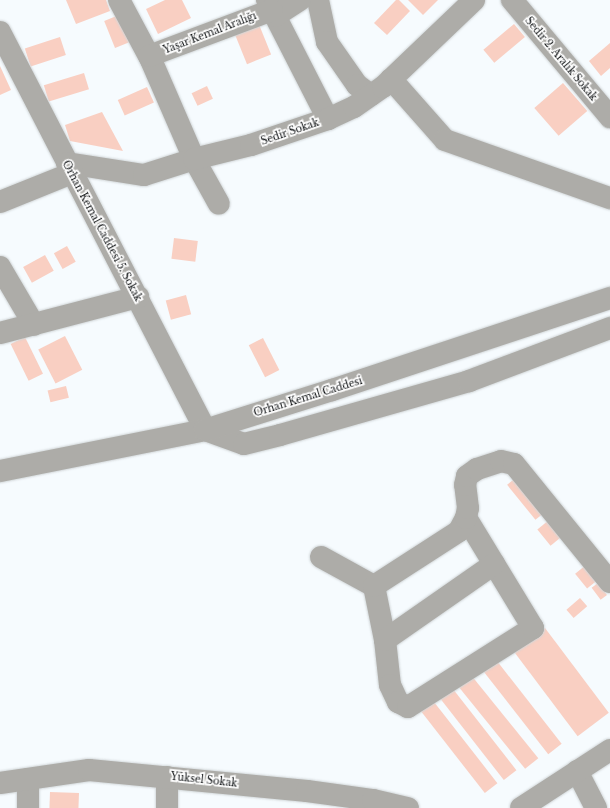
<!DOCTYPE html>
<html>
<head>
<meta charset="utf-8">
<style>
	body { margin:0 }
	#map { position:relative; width:610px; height:808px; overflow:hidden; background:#f6fbfe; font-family:"Libre Baskerville",serif }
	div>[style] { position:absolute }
	.building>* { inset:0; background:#f9cfc2; transform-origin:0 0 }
	.roads { filter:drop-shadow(0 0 1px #d1d6d8) drop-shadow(0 0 1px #d1d6d8) }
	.minor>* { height:22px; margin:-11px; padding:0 11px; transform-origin:11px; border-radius:11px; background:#adaca8 }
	span { translate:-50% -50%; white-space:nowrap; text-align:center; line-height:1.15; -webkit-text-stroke:3.5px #fff; paint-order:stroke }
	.street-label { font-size:10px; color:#0e1113 }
</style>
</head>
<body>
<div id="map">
	<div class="building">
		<i style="clip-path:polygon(66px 0,106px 0,110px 11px,76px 24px)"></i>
		<i style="clip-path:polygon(165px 0,182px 0,191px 18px,158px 34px,146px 9px)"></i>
		<i style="clip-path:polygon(396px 0,399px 0,410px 11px,387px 35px,374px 23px)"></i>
		<i style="clip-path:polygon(408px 0,438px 0,423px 15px)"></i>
		<i style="left:119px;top:15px;width:29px;height:16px;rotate:68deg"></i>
		<i style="left:258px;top:22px;width:35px;height:26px;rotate:68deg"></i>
		<i style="left:514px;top:24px;width:17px;height:40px;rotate:50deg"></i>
		<i style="left:60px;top:37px;width:19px;height:37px;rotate:72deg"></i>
		<i style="clip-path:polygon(610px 43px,610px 68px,601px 76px,589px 61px)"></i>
		<i style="clip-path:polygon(0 66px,11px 90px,0 95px)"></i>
		<i style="left:84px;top:73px;width:17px;height:42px;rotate:73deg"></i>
		<i style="left:563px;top:83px;width:37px;height:38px;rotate:49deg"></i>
		<i style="left:207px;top:86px;width:14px;height:17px;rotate:65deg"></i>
		<i style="left:147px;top:87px;width:17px;height:32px;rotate:66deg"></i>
		<i style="clip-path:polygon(102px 112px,123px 151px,70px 141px,65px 125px)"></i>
		<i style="left:174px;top:238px;width:24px;height:21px;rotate:7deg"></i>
		<i style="left:67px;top:246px;width:18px;height:15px;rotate:61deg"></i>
		<i style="left:45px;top:255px;width:18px;height:25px;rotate:61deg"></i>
		<i style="left:186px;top:295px;width:20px;height:21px;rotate:75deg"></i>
		<i style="left:65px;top:336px;width:38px;height:30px;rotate:63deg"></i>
		<i style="left:25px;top:337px;width:41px;height:16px;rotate:64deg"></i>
		<i style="left:263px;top:338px;width:36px;height:16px;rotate:63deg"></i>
		<i style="left:66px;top:386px;width:12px;height:19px;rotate:76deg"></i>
		<i style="left:518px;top:476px;width:45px;height:14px;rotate:51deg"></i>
		<i style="left:549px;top:520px;width:21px;height:15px;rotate:51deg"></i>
		<i style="left:586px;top:565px;width:19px;height:14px;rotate:51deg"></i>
		<i style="left:598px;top:583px;width:15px;height:8px;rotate:53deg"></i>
		<i style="left:580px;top:598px;width:11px;height:18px;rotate:49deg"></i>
		<i style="left:545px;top:628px;width:106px;height:39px;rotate:53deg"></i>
		<i style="left:497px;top:661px;width:105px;height:17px;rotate:52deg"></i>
		<i style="left:471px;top:675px;width:107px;height:17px;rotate:51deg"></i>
		<i style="left:453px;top:689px;width:103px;height:16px;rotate:52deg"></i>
		<i style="left:434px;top:702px;width:103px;height:16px;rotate:52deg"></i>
		<i style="left:50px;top:792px;width:29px;height:16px;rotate:2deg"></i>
	</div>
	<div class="roads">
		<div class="minor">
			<i style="left:119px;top:0;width:68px;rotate:61.9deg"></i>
			<i style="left:151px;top:60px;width:108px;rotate:66.5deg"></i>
			<i style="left:194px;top:159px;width:51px;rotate:60.9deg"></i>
			<i style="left:267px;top:0;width:134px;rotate:62.9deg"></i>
			<i style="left:318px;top:0;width:43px;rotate:77.9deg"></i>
			<i style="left:327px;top:42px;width:52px;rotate:55.1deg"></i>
			<i style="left:357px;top:85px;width:17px;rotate:36deg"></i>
			<i style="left:512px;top:0;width:153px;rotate:50.1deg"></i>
			<i style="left:275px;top:16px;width:30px;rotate:-33deg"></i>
			<i style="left:0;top:32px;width:448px;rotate:62.7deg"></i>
			<i style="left:205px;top:430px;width:41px;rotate:19.7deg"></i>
			<i style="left:244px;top:444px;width:37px;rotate:-14deg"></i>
			<i style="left:280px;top:435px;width:197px;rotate:-15.9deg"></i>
			<i style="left:469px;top:381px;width:151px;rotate:-20.6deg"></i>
			<i style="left:149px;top:56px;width:131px;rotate:-20.5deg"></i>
			<i style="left:391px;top:79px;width:81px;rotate:48.5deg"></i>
			<i style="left:445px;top:140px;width:175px;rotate:19.4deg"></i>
			<i style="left:67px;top:163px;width:78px;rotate:8.9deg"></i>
			<i style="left:144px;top:175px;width:52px;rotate:-17.7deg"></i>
			<i style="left:194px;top:159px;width:59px;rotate:-13.8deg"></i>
			<i style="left:251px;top:145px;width:81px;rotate:-18.7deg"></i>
			<i style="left:328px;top:119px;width:29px;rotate:-25deg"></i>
			<i style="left:354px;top:107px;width:35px;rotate:-35deg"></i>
			<i style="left:383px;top:87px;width:126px;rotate:-43.7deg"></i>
			<i style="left:0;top:202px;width:78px;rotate:-21.9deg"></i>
			<i style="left:0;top:267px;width:67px;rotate:59.6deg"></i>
			<i style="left:0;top:333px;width:143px;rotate:-14.6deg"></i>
			<i style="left:0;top:471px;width:209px;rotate:-11.3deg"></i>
			<i style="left:205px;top:430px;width:133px;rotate:-17.5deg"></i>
			<i style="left:332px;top:390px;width:293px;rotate:-18.3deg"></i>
			<i style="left:321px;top:557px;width:60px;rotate:28.7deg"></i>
			<i style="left:374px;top:586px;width:55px;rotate:78.5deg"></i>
			<i style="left:385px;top:640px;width:45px;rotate:83.7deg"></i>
			<i style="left:390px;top:685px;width:19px;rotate:65deg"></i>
			<i style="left:398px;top:702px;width:11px;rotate:27deg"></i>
			<i style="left:408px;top:707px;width:148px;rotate:-32.3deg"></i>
			<i style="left:533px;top:628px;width:129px;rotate:-121.3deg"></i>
			<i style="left:374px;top:586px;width:101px;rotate:-32.9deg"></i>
			<i style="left:459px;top:531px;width:15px;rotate:-62deg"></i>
			<i style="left:466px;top:518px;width:10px;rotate:-79deg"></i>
			<i style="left:468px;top:508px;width:23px;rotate:-97deg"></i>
			<i style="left:465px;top:485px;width:9px;rotate:-77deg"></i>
			<i style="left:467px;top:476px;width:12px;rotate:-35deg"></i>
			<i style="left:477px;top:469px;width:25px;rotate:-18deg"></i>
			<i style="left:501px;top:461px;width:13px;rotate:13deg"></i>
			<i style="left:514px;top:464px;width:152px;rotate:50.9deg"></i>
			<i style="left:385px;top:640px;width:133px;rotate:-34.9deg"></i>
			<i style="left:577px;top:771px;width:42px;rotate:62.8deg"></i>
			<i style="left:167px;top:777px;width:31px;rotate:90deg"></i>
			<i style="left:28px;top:779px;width:29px;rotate:90deg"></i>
			<i style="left:0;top:783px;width:90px;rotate:-8.3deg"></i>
			<i style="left:89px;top:770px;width:219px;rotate:5.5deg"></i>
			<i style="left:307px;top:791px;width:67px;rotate:7.8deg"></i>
			<i style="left:373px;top:800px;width:36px;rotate:13deg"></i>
			<i style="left:521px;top:808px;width:106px;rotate:-33.1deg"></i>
		</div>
	</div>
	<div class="street-label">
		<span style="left:210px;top:33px;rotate:-21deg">Yaşar Kemal Aralığı</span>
		<span style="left:561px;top:59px;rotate:50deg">Sedir 2. Aralık Sokak</span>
		<span style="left:290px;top:132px;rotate:-19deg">Sedir Sokak</span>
		<span style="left:102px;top:231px;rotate:62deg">Orhan Kemal Caddesi 5. Sokak</span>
		<span style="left:308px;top:397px;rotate:-17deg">Orhan Kemal Caddesi</span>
		<span style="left:204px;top:780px;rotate:6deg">Yüksel Sokak</span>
	</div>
</div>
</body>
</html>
